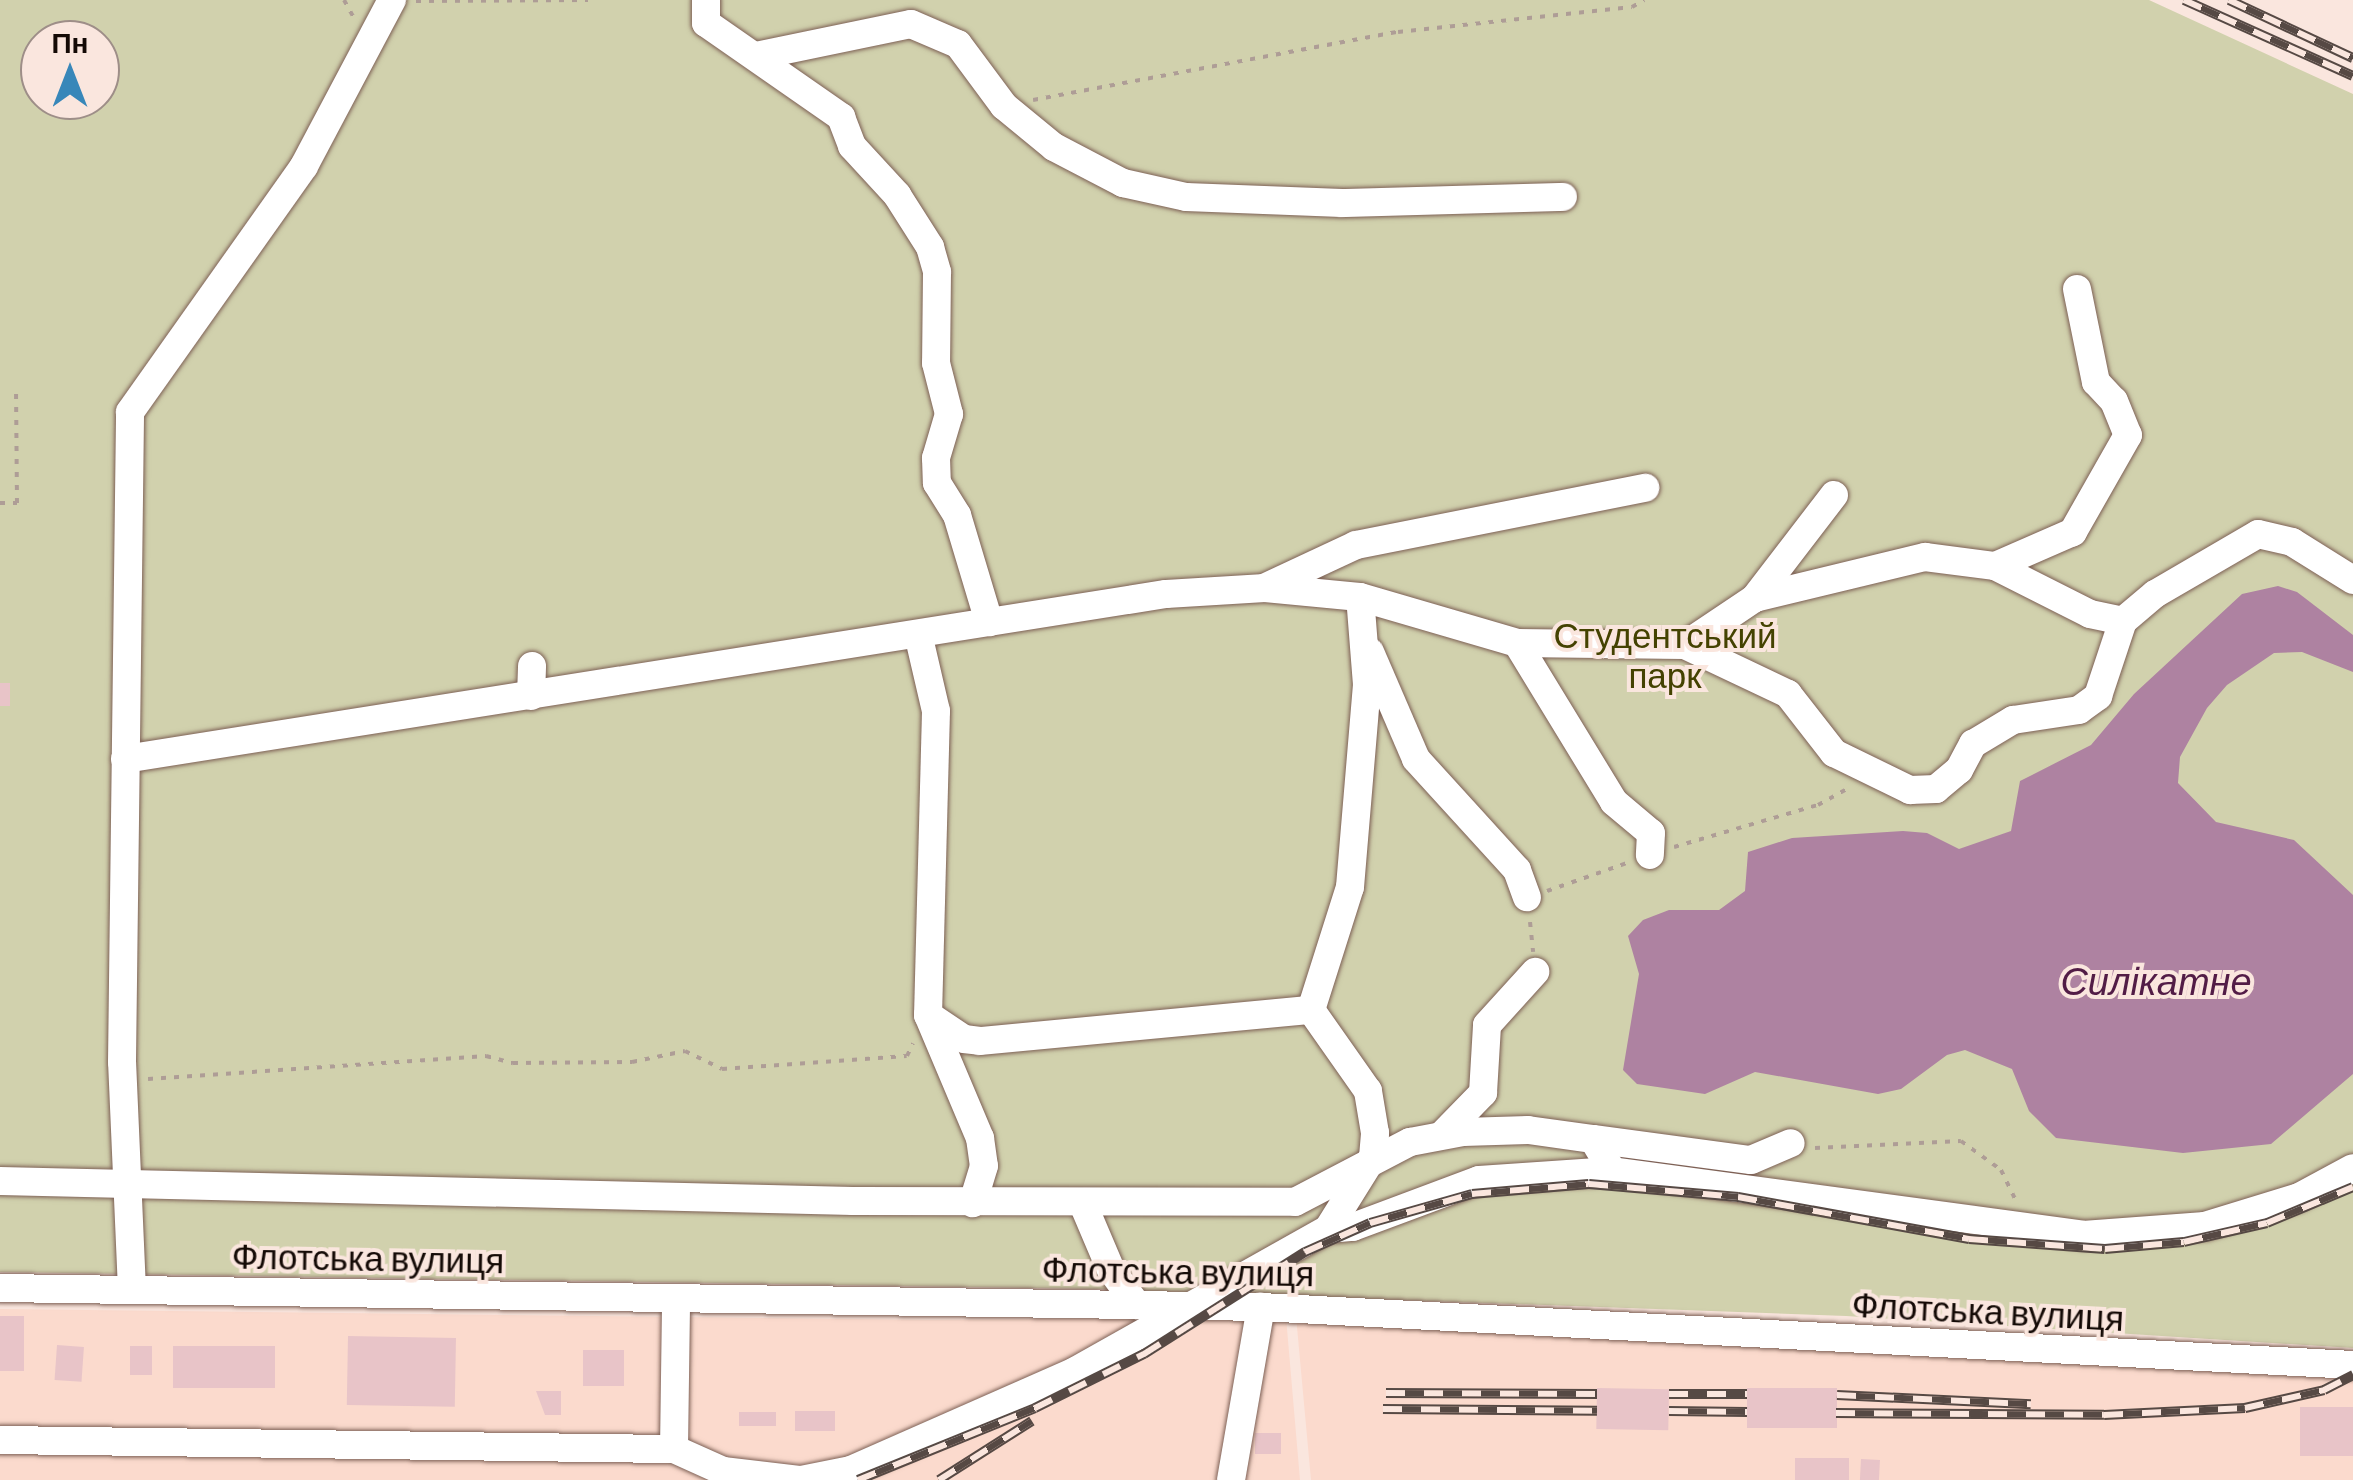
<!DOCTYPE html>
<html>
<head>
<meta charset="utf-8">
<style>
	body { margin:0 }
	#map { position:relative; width:2353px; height:1480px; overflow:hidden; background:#fae6de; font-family:Barlow,sans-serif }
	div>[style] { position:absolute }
	.built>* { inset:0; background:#fbdacd }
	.green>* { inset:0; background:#d1d1ad }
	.water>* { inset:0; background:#ae82a1 }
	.building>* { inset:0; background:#e8c4c8; transform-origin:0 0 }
	.path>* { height:4px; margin-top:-2px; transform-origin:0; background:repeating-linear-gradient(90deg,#ae9d96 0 5px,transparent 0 13px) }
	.roads { filter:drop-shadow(0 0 2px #7d6055) drop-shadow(0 0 2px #7d6055) }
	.minor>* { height:28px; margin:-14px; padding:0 14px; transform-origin:14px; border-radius:14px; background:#fff }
	.rail>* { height:10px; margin-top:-5px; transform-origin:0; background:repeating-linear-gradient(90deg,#fae6de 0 19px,#564944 0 38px); box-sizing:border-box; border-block:2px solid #564944 }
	span { translate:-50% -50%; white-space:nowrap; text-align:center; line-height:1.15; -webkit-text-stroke:8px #fae6de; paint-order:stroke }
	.park-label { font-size:35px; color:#444201 }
	.street-label { font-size:35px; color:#140a06 }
	.water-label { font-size:38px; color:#521c46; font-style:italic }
	.north { position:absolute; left:20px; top:20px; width:100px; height:100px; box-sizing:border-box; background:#fae6de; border:2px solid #9e8e88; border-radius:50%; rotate:0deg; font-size:28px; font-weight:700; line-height:40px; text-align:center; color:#140a06 }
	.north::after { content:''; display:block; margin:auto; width:35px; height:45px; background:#3887b9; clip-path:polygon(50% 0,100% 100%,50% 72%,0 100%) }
</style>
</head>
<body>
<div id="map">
	<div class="built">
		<i style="clip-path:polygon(0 1309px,930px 1320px,1286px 1317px,1300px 1480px,0 1480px)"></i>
		<i style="clip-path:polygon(1296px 1316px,2353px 1373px,2353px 1480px,1311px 1480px)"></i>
	</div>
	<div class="green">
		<i style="clip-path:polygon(evenodd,0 0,2149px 0,2353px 94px,2353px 1348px,1846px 1316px,1099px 1289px,0 1272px,0 0,40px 40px,100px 40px,100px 100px,40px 100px,40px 40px)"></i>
	</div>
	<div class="water">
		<i style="clip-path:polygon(2278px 586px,2297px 592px,2353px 635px,2353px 672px,2302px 652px,2274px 653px,2227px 685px,2207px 708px,2180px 757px,2178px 783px,2216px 822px,2294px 840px,2353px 895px,2353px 1074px,2271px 1144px,2183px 1153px,2056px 1138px,2029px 1111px,2012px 1069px,1965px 1050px,1947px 1055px,1901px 1089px,1878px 1094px,1755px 1072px,1705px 1094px,1637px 1084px,1623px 1070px,1639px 974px,1628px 936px,1643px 920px,1669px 910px,1719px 910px,1745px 891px,1748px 852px,1792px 838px,1903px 831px,1927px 833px,1959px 849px,2011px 831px,2020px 781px,2091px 745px,2134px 694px,2242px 594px)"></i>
	</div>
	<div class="building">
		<i style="left:0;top:683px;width:10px;height:23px"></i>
		<i style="left:0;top:1316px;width:24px;height:55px"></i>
		<i style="left:348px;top:1336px;width:108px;height:69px;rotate:1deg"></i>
		<i style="left:57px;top:1345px;width:27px;height:35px;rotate:4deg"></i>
		<i style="left:130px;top:1346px;width:22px;height:29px"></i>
		<i style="left:173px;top:1346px;width:102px;height:42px"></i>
		<i style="left:583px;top:1350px;width:41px;height:36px"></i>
		<i style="left:1597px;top:1388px;width:72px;height:41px;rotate:1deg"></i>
		<i style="left:1747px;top:1388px;width:90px;height:40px"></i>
		<i style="clip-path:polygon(536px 1391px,561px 1391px,561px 1415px,545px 1415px)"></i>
		<i style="left:2300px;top:1407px;width:53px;height:49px"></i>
		<i style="left:795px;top:1411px;width:40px;height:20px"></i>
		<i style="left:739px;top:1412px;width:37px;height:14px"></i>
		<i style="left:1255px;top:1433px;width:26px;height:21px"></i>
		<i style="left:1795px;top:1458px;width:54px;height:22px"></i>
		<i style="left:1861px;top:1459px;width:19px;height:21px;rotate:3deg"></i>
	</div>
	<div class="path">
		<i style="left:344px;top:0;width:21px;rotate:61deg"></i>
		<i style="left:416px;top:1px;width:172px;rotate:-0.3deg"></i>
		<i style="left:1033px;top:100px;width:371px;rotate:-10.6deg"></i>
		<i style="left:1398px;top:32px;width:235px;rotate:-6.1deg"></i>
		<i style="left:1632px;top:7px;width:14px;rotate:-30deg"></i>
		<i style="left:0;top:503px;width:17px"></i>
		<i style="left:17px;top:503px;width:110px;rotate:-90.5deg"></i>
		<i style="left:1674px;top:847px;width:150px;rotate:-16.3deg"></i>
		<i style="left:1818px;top:805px;width:35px;rotate:-29deg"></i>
		<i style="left:1547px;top:891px;width:85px;rotate:-19.3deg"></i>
		<i style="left:1530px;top:922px;width:30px;rotate:84deg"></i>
		<i style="left:148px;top:1079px;width:339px;rotate:-3.9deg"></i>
		<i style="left:486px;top:1056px;width:28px;rotate:15deg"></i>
		<i style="left:513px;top:1063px;width:119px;rotate:-0.5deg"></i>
		<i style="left:632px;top:1062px;width:54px;rotate:-11.7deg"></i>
		<i style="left:685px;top:1051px;width:41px;rotate:25.9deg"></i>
		<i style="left:722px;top:1069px;width:185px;rotate:-4deg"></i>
		<i style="left:907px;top:1056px;width:14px;rotate:-65deg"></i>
		<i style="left:1815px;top:1148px;width:146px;rotate:-2.7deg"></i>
		<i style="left:1961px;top:1141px;width:49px;rotate:35.9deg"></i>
		<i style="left:2001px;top:1170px;width:34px;rotate:64deg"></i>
	</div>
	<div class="roads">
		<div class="minor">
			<i style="left:706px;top:0;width:23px;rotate:90deg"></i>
			<i style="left:706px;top:23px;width:165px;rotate:34.8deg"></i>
			<i style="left:841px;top:117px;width:31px;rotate:69deg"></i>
			<i style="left:852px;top:146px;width:67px;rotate:47.4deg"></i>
			<i style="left:897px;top:195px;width:62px;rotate:57.6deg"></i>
			<i style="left:930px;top:247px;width:26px;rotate:74deg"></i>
			<i style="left:937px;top:272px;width:91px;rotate:90.6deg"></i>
			<i style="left:936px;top:363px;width:53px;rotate:75.7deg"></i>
			<i style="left:949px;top:414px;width:46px;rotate:106.5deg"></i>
			<i style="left:936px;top:458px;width:25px;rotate:88deg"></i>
			<i style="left:937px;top:483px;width:38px;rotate:58deg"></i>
			<i style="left:957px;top:515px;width:112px;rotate:73.3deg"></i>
			<i style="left:756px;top:56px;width:158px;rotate:-11.7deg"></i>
			<i style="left:911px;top:24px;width:51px;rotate:23.1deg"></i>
			<i style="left:958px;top:44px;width:77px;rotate:53.4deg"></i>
			<i style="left:1004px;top:106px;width:65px;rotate:39.4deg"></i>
			<i style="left:1054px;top:147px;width:78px;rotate:27.6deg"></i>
			<i style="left:1123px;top:183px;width:65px;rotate:12.5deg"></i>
			<i style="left:1186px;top:197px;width:156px;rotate:2.2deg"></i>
			<i style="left:1342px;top:203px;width:221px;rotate:-1.6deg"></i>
			<i style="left:2077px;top:289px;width:95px;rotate:78.5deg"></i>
			<i style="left:2096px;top:382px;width:26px;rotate:47deg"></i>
			<i style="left:2114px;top:401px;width:37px;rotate:68deg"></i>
			<i style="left:2128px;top:435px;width:112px;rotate:119.6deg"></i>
			<i style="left:2073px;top:532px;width:85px;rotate:156.4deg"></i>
			<i style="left:1995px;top:566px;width:106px;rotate:26.8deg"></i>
			<i style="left:2090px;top:614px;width:34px;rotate:12deg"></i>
			<i style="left:2123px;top:621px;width:42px;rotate:-40.2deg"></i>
			<i style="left:2155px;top:594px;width:119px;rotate:-30.2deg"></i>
			<i style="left:2258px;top:534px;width:35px;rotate:13deg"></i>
			<i style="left:2292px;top:542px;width:72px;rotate:31.9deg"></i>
			<i style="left:1834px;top:495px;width:130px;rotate:127.5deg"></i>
			<i style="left:1755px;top:598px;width:175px;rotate:-13.6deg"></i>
			<i style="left:1925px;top:557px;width:71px;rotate:7.3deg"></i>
			<i style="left:1266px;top:587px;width:99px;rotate:-25deg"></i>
			<i style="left:1356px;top:545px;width:295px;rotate:-11.2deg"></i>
			<i style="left:1755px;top:598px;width:84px;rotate:146.1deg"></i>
			<i style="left:1685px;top:645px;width:114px;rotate:25.4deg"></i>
			<i style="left:1788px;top:694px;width:75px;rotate:52.1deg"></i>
			<i style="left:1834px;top:753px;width:85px;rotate:26deg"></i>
			<i style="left:1910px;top:790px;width:26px;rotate:-2deg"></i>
			<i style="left:1936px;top:789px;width:30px;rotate:-40deg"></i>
			<i style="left:1959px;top:770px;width:30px;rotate:-62deg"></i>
			<i style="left:1973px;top:744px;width:47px;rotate:-31deg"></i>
			<i style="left:2013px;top:720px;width:67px;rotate:-8.6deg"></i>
			<i style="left:2079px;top:710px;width:24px;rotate:-36deg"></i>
			<i style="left:2098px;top:696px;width:79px;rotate:-71.6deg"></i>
			<i style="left:919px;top:638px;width:75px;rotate:76.9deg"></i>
			<i style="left:936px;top:711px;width:304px;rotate:91.5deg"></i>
			<i style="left:928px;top:1015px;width:134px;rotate:67.1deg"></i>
			<i style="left:980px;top:1138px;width:28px;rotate:82deg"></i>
			<i style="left:984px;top:1166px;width:39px;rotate:107deg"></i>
			<i style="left:1517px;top:643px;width:186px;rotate:58.6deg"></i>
			<i style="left:1614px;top:802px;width:48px;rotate:40deg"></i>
			<i style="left:1651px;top:833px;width:22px;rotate:93deg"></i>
			<i style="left:1370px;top:652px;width:116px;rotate:66.7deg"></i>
			<i style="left:1416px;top:759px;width:150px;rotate:47.7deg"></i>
			<i style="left:1517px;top:870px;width:29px;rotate:70deg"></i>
			<i style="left:531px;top:696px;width:30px;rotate:-88deg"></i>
			<i style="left:125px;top:759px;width:1054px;rotate:-9.01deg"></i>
			<i style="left:1166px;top:594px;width:99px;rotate:-3.5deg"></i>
			<i style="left:1265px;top:588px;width:95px;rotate:5.4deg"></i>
			<i style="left:1360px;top:597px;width:164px;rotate:16.3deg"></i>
			<i style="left:1517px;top:643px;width:168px;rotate:0.7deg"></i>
			<i style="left:928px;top:1015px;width:43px;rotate:33.7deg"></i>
			<i style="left:964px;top:1039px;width:16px;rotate:7deg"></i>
			<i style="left:980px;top:1041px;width:332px;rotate:-5.4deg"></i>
			<i style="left:1442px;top:1135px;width:59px;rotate:-45.7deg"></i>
			<i style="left:1483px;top:1093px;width:68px;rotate:-86.6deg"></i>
			<i style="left:1487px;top:1025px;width:72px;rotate:-47.8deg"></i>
			<i style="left:1593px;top:1139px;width:159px;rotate:7.6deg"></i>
			<i style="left:1751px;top:1160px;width:43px;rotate:-23deg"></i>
			<i style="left:0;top:1181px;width:853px;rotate:1.34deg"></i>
			<i style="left:853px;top:1201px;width:442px;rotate:0.1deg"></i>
			<i style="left:1295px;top:1202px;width:130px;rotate:-27.6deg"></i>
			<i style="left:1410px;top:1142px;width:54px;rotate:-10.7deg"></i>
			<i style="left:1463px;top:1132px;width:65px;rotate:-1.8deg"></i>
			<i style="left:1528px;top:1130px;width:66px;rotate:7.9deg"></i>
			<i style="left:1593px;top:1139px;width:37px;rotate:59deg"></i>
			<i style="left:1612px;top:1171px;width:475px;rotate:7.7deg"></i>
			<i style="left:2083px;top:1235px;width:122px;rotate:-4.2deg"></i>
			<i style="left:2205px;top:1226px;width:98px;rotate:-17.1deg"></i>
			<i style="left:2299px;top:1197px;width:61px;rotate:-28.2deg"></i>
			<i style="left:1083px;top:1204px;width:72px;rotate:67deg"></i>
			<i style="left:1111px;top:1270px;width:44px;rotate:53.4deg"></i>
			<i style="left:1328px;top:1229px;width:25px;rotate:-5deg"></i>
			<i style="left:1353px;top:1227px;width:134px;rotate:-20.5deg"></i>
			<i style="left:1479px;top:1180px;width:133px;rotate:-3.9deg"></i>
			<i style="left:0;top:1288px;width:1261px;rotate:0.86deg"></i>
			<i style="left:1261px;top:1307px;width:1094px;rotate:3.04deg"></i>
			<i style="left:132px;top:1290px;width:228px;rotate:-92.5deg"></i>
			<i style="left:122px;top:1062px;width:650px;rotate:-89.29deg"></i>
			<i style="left:130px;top:412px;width:301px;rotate:-54.7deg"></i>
			<i style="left:304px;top:166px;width:188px;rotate:-62.1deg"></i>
			<i style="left:0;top:1440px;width:674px;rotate:0.77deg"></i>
			<i style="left:674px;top:1449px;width:149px;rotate:-89.2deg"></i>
			<i style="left:674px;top:1449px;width:54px;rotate:24.2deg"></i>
			<i style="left:723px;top:1471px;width:79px;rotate:6.6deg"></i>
			<i style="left:801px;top:1480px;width:51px;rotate:-11.3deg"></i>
			<i style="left:851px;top:1470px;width:245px;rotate:-23.8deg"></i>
			<i style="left:1075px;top:1371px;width:290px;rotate:-29.3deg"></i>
			<i style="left:1328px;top:1229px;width:85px;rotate:-58deg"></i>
			<i style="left:1373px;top:1157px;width:24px;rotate:-85deg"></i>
			<i style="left:1375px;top:1133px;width:43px;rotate:-99.5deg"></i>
			<i style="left:1368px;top:1091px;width:99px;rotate:-125.1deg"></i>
			<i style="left:1311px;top:1010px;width:129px;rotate:-72.4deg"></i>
			<i style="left:1350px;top:887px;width:203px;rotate:-85.2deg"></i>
			<i style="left:1367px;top:685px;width:88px;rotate:-94.5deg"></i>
			<i style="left:1231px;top:1480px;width:176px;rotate:-80.2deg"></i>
		</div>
	</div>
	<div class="rail">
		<i style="left:2184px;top:0;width:185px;rotate:24.2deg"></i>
		<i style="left:2229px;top:0;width:137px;rotate:25.1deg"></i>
		<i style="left:1386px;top:1393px;width:211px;rotate:0.3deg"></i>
		<i style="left:1669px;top:1394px;width:78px"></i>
		<i style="left:1837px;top:1395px;width:194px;rotate:2.7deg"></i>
		<i style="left:1383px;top:1409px;width:214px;rotate:0.5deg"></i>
		<i style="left:1669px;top:1411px;width:78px;rotate:0.7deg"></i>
		<i style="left:1836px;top:1413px;width:268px;rotate:0.4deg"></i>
		<i style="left:2104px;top:1415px;width:141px;rotate:-2.8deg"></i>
		<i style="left:2245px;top:1408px;width:81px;rotate:-12.8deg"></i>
		<i style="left:2324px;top:1390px;width:33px;rotate:-27deg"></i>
		<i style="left:858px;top:1480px;width:191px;rotate:-22.1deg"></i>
		<i style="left:1035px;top:1408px;width:122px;rotate:-26.4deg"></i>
		<i style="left:1144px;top:1354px;width:191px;rotate:-32.4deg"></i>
		<i style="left:1305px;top:1252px;width:71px;rotate:-24deg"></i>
		<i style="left:1370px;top:1223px;width:106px;rotate:-15.9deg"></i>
		<i style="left:1472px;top:1194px;width:117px;rotate:-4.9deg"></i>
		<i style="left:1589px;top:1184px;width:150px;rotate:5deg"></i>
		<i style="left:1738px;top:1197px;width:235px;rotate:10.3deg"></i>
		<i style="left:1969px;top:1239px;width:136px;rotate:4.2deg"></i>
		<i style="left:2105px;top:1249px;width:79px;rotate:-5.1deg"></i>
		<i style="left:2184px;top:1242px;width:85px;rotate:-12.9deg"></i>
		<i style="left:2267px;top:1223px;width:93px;rotate:-22.7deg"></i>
		<i style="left:939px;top:1480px;width:110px;rotate:-32.4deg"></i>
	</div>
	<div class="park-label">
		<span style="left:1665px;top:654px">Студентський<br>парк</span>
	</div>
	<div class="street-label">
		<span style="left:368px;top:1257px;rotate:1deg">Флотська вулиця</span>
		<span style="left:1178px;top:1270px;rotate:1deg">Флотська вулиця</span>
		<span style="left:1988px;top:1310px;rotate:3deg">Флотська вулиця</span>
	</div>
	<div class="water-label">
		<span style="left:2156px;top:981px">Силікатне</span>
	</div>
	<div class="north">Пн</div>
</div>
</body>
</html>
